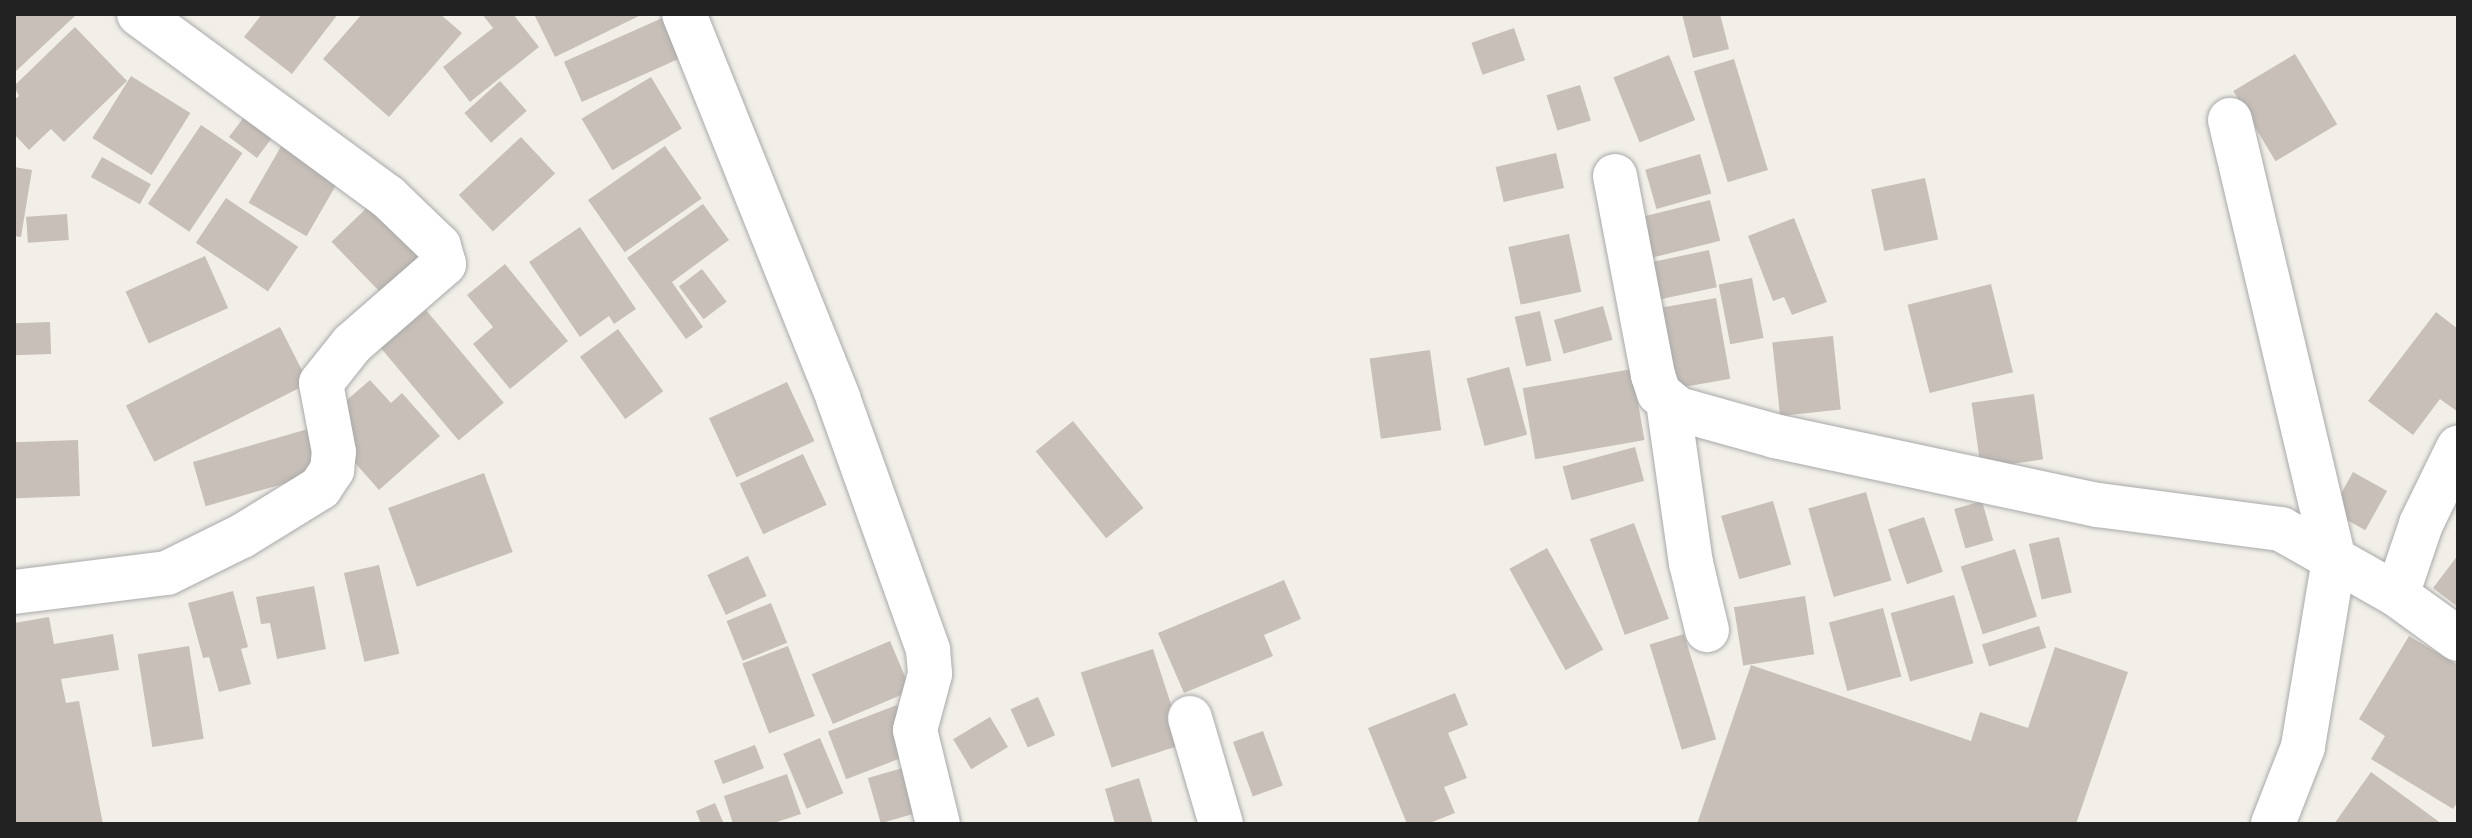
<!DOCTYPE html>
<html>
<head>
<meta charset="utf-8">
<style>
	body { margin:0 }
	#map { position:relative; width:2472px; height:838px; overflow:hidden; background:#f2efe9; font-family:"Space Grotesk",sans-serif }
	div>[style] { position:absolute }
	.building>* { inset:0; background:#c7bfb8; transform-origin:0 0 }
	.roads { filter:drop-shadow(0 0 2px #a9a9a9) drop-shadow(0 0 2px #a9a9a9) }
	.minor>* { height:44px; margin:-22px; padding:0 22px; transform-origin:22px; border-radius:22px; background:#fff }
	span { translate:-50% -50%; white-space:nowrap; text-align:center; line-height:1.15; -webkit-text-stroke:8px #fff; paint-order:stroke }
	.frame { position:absolute; inset:0; border:16px solid #222; pointer-events:none }
</style>
</head>
<body>
<div id="map">
	<div class="building">
		<i style="clip-path:polygon(14px 14px,77px 14px,14px 73px)"></i>
		<i style="clip-path:polygon(262px 14px,338px 14px,292px 74px,244px 37px)"></i>
		<i style="clip-path:polygon(362px 14px,440px 14px,462px 33px,389px 117px,323px 59px)"></i>
		<i style="clip-path:polygon(482px 14px,513px 14px,539px 47px,470px 102px,443px 67px,493px 28px)"></i>
		<i style="clip-path:polygon(534px 14px,643px 14px,555px 57px)"></i>
		<i style="clip-path:polygon(1682px 14px,1720px 14px,1729px 49px,1693px 58px)"></i>
		<i style="left:669px;top:15px;width:44px;height:115px;rotate:66deg"></i>
		<i style="clip-path:polygon(75px 27px,127px 81px,64px 142px,51px 129px,29px 150px,14px 134px,14px 100px,19px 96px,14px 86px)"></i>
		<i style="left:1514px;top:28px;width:34px;height:45px;rotate:71deg"></i>
		<i style="left:2295px;top:54px;width:82px;height:72px;rotate:59deg"></i>
		<i style="left:1669px;top:55px;width:70px;height:60px;rotate:68deg"></i>
		<i style="left:1734px;top:59px;width:116px;height:42px;rotate:73deg"></i>
		<i style="left:131px;top:76px;width:70px;height:73px;rotate:32deg"></i>
		<i style="left:651px;top:77px;width:60px;height:81px;rotate:59deg"></i>
		<i style="left:500px;top:81px;width:40px;height:48px;rotate:48deg"></i>
		<i style="left:1580px;top:85px;width:37px;height:35px;rotate:73deg"></i>
		<i style="left:247px;top:113px;width:35px;height:30px;rotate:37deg"></i>
		<i style="left:201px;top:125px;width:50px;height:95px;rotate:34deg"></i>
		<i style="left:287px;top:136px;width:67px;height:77px;rotate:30deg"></i>
		<i style="left:521px;top:137px;width:50px;height:85px;rotate:47deg"></i>
		<i style="left:665px;top:146px;width:64px;height:94px;rotate:55deg"></i>
		<i style="left:1556px;top:153px;width:36px;height:62px;rotate:77deg"></i>
		<i style="left:1700px;top:154px;width:41px;height:57px;rotate:74deg"></i>
		<i style="left:102px;top:157px;width:56px;height:23px;rotate:29deg"></i>
		<i style="clip-path:polygon(14px 167px,32px 170px,21px 237px,14px 236px)"></i>
		<i style="left:1925px;top:178px;width:63px;height:55px;rotate:78deg"></i>
		<i style="left:379px;top:196px;width:83px;height:66px;rotate:46deg"></i>
		<i style="left:226px;top:198px;width:87px;height:54px;rotate:34deg"></i>
		<i style="left:1710px;top:200px;width:42px;height:81px;rotate:76deg"></i>
		<i style="clip-path:polygon(703px 204px,729px 240px,672px 282px,703px 327px,686px 339px,627px 258px)"></i>
		<i style="left:67px;top:214px;width:26px;height:41px;rotate:86deg"></i>
		<i style="clip-path:polygon(1794px 218px,1827px 302px,1792px 315px,1784px 297px,1773px 301px,1748px 236px)"></i>
		<i style="clip-path:polygon(580px 227px,636px 309px,614px 324px,609px 316px,580px 337px,529px 262px)"></i>
		<i style="left:1569px;top:234px;width:59px;height:62px;rotate:78deg"></i>
		<i style="left:1709px;top:250px;width:38px;height:72px;rotate:78deg"></i>
		<i style="left:205px;top:256px;width:57px;height:87px;rotate:66deg"></i>
		<i style="clip-path:polygon(505px 264px,568px 341px,510px 389px,473px 344px,493px 327px,467px 295px)"></i>
		<i style="left:702px;top:269px;width:41px;height:29px;rotate:53deg"></i>
		<i style="left:1752px;top:278px;width:61px;height:34px;rotate:79deg"></i>
		<i style="left:1991px;top:284px;width:91px;height:86px;rotate:76deg"></i>
		<i style="left:1716px;top:298px;width:82px;height:66px;rotate:80deg"></i>
		<i style="left:1603px;top:306px;width:35px;height:51px;rotate:74deg"></i>
		<i style="left:426px;top:310px;width:121px;height:59px;rotate:50deg"></i>
		<i style="left:1540px;top:311px;width:51px;height:26px;rotate:77deg"></i>
		<i style="clip-path:polygon(2436px 312px,2458px 329px,2458px 412px,2440px 399px,2413px 435px,2368px 401px)"></i>
		<i style="left:50px;top:322px;width:32px;height:36px;rotate:88deg"></i>
		<i style="left:280px;top:327px;width:63px;height:173px;rotate:63deg"></i>
		<i style="left:618px;top:329px;width:77px;height:47px;rotate:54deg"></i>
		<i style="left:1833px;top:336px;width:74px;height:61px;rotate:84deg"></i>
		<i style="left:1430px;top:350px;width:81px;height:61px;rotate:82deg"></i>
		<i style="left:1509px;top:367px;width:70px;height:44px;rotate:75deg"></i>
		<i style="left:1632px;top:369px;width:72px;height:111px;rotate:80deg"></i>
		<i style="clip-path:polygon(370px 380px,391px 403px,402px 393px,440px 436px,379px 490px,341px 447px,354px 436px,333px 412px)"></i>
		<i style="left:787px;top:382px;width:65px;height:86px;rotate:65deg"></i>
		<i style="left:2034px;top:394px;width:66px;height:63px;rotate:82deg"></i>
		<i style="left:1073px;top:421px;width:112px;height:48px;rotate:51deg"></i>
		<i style="left:315px;top:427px;width:46px;height:127px;rotate:74deg"></i>
		<i style="left:78px;top:440px;width:56px;height:64px;rotate:88deg"></i>
		<i style="left:1635px;top:447px;width:35px;height:75px;rotate:75deg"></i>
		<i style="left:803px;top:454px;width:56px;height:70px;rotate:65deg"></i>
		<i style="left:2353px;top:472px;width:39px;height:45px;rotate:29deg"></i>
		<i style="left:484px;top:473px;width:84px;height:102px;rotate:70deg"></i>
		<i style="left:1866px;top:492px;width:92px;height:60px;rotate:74deg"></i>
		<i style="left:1773px;top:501px;width:66px;height:54px;rotate:74deg"></i>
		<i style="left:1982px;top:501px;width:41px;height:29px;rotate:74deg"></i>
		<i style="left:1924px;top:517px;width:58px;height:38px;rotate:71deg"></i>
		<i style="left:1634px;top:523px;width:102px;height:47px;rotate:70deg"></i>
		<i style="left:2059px;top:537px;width:57px;height:31px;rotate:77deg"></i>
		<i style="left:1547px;top:548px;width:116px;height:43px;rotate:61deg"></i>
		<i style="left:2015px;top:549px;width:71px;height:57px;rotate:72deg"></i>
		<i style="clip-path:polygon(2458px 555px,2458px 607px,2433px 588px)"></i>
		<i style="left:748px;top:556px;width:44px;height:45px;rotate:65deg"></i>
		<i style="left:379px;top:565px;width:91px;height:36px;rotate:77deg"></i>
		<i style="clip-path:polygon(1284px 580px,1301px 619px,1264px 635px,1273px 656px,1184px 693px,1158px 633px)"></i>
		<i style="clip-path:polygon(314px 586px,326px 649px,277px 659px,270px 623px,261px 624px,256px 597px)"></i>
		<i style="clip-path:polygon(233px 591px,248px 647px,241px 649px,251px 684px,219px 692px,209px 657px,203px 658px,188px 603px)"></i>
		<i style="left:1954px;top:595px;width:71px;height:66px;rotate:74deg"></i>
		<i style="left:1805px;top:596px;width:59px;height:72px;rotate:81deg"></i>
		<i style="left:771px;top:603px;width:43px;height:48px;rotate:68deg"></i>
		<i style="left:1883px;top:608px;width:71px;height:56px;rotate:75deg"></i>
		<i style="clip-path:polygon(49px 617px,54px 644px,113px 634px,119px 670px,61px 679px,66px 703px,79px 701px,103px 824px,14px 824px,14px 623px)"></i>
		<i style="left:2039px;top:626px;width:23px;height:60px;rotate:72deg"></i>
		<i style="left:1684px;top:634px;width:110px;height:36px;rotate:73deg"></i>
		<i style="clip-path:polygon(2409px 636px,2458px 665px,2458px 801px,2453px 809px,2371px 759px,2385px 736px,2359px 719px)"></i>
		<i style="left:890px;top:641px;width:54px;height:85px;rotate:67deg"></i>
		<i style="left:189px;top:646px;width:94px;height:52px;rotate:81deg"></i>
		<i style="left:788px;top:646px;width:75px;height:49px;rotate:69deg"></i>
		<i style="clip-path:polygon(2055px 647px,2128px 672px,2076px 824px,1697px 824px,1751px 665px,1971px 741px,1980px 712px,2028px 728px)"></i>
		<i style="left:1153px;top:649px;width:100px;height:76px;rotate:72deg"></i>
		<i style="clip-path:polygon(1455px 693px,1468px 725px,1448px 733px,1467px 778px,1444px 787px,1455px 813px,1427px 824px,1407px 824px,1368px 728px)"></i>
		<i style="left:1038px;top:697px;width:42px;height:30px;rotate:66deg"></i>
		<i style="left:897px;top:705px;width:51px;height:74px;rotate:69deg"></i>
		<i style="left:990px;top:717px;width:35px;height:43px;rotate:59deg"></i>
		<i style="left:1263px;top:731px;width:58px;height:32px;rotate:70deg"></i>
		<i style="left:820px;top:738px;width:60px;height:40px;rotate:67deg"></i>
		<i style="left:755px;top:745px;width:25px;height:44px;rotate:69deg"></i>
		<i style="left:913px;top:765px;width:47px;height:47px;rotate:74deg"></i>
		<i style="clip-path:polygon(2371px 772px,2442px 824px,2334px 824px)"></i>
		<i style="clip-path:polygon(787px 774px,801px 814px,771px 824px,733px 824px,724px 796px)"></i>
		<i style="clip-path:polygon(1139px 778px,1153px 824px,1115px 824px,1105px 789px)"></i>
		<i style="clip-path:polygon(715px 803px,724px 824px,701px 824px,696px 811px)"></i>
	</div>
	<div class="roads">
		<div class="minor">
			<i style="left:684px;top:14px;width:414px;rotate:68.1deg"></i>
			<i style="left:838px;top:398px;width:268px;rotate:70.3deg"></i>
			<i style="left:928px;top:650px;width:24px;rotate:85deg"></i>
			<i style="left:930px;top:674px;width:58px;rotate:105deg"></i>
			<i style="left:915px;top:730px;width:97px;rotate:76.3deg"></i>
			<i style="left:2230px;top:120px;width:451px;rotate:76.7deg"></i>
			<i style="left:2334px;top:559px;width:191px;rotate:99.4deg"></i>
			<i style="left:2303px;top:747px;width:83px;rotate:111.3deg"></i>
			<i style="left:1615px;top:176px;width:203px;rotate:79.2deg"></i>
			<i style="left:1653px;top:375px;width:19px;rotate:72deg"></i>
			<i style="left:1659px;top:393px;width:25px;rotate:40deg"></i>
			<i style="left:1678px;top:409px;width:101px;rotate:15.6deg"></i>
			<i style="left:1775px;top:436px;width:330px;rotate:12.1deg"></i>
			<i style="left:2098px;top:505px;width:185px;rotate:7.5deg"></i>
			<i style="left:2281px;top:529px;width:133px;rotate:29.6deg"></i>
			<i style="left:2397px;top:595px;width:75px;rotate:35.8deg"></i>
			<i style="left:1668px;top:402px;width:163px;rotate:81.9deg"></i>
			<i style="left:1691px;top:563px;width:69px;rotate:76.6deg"></i>
			<i style="left:14px;top:592px;width:154px;rotate:-7.1deg"></i>
			<i style="left:167px;top:573px;width:84px;rotate:-26.3deg"></i>
			<i style="left:242px;top:536px;width:92px;rotate:-31.6deg"></i>
			<i style="left:320px;top:488px;width:22px;rotate:-56deg"></i>
			<i style="left:332px;top:470px;width:18px;rotate:-84deg"></i>
			<i style="left:334px;top:452px;width:70px;rotate:-100.7deg"></i>
			<i style="left:321px;top:383px;width:50px;rotate:-51.5deg"></i>
			<i style="left:352px;top:344px;width:122px;rotate:-41deg"></i>
			<i style="left:444px;top:264px;width:19px;rotate:-106deg"></i>
			<i style="left:439px;top:246px;width:71px;rotate:-136.1deg"></i>
			<i style="left:388px;top:197px;width:309px;rotate:-143.7deg"></i>
			<i style="left:2397px;top:595px;width:75px;rotate:-71.3deg"></i>
			<i style="left:2421px;top:524px;width:85px;rotate:-64deg"></i>
			<i style="left:1190px;top:718px;width:110px;rotate:73.7deg"></i>
		</div>
	</div>
	<div class="frame"></div>
</div>
</body>
</html>
